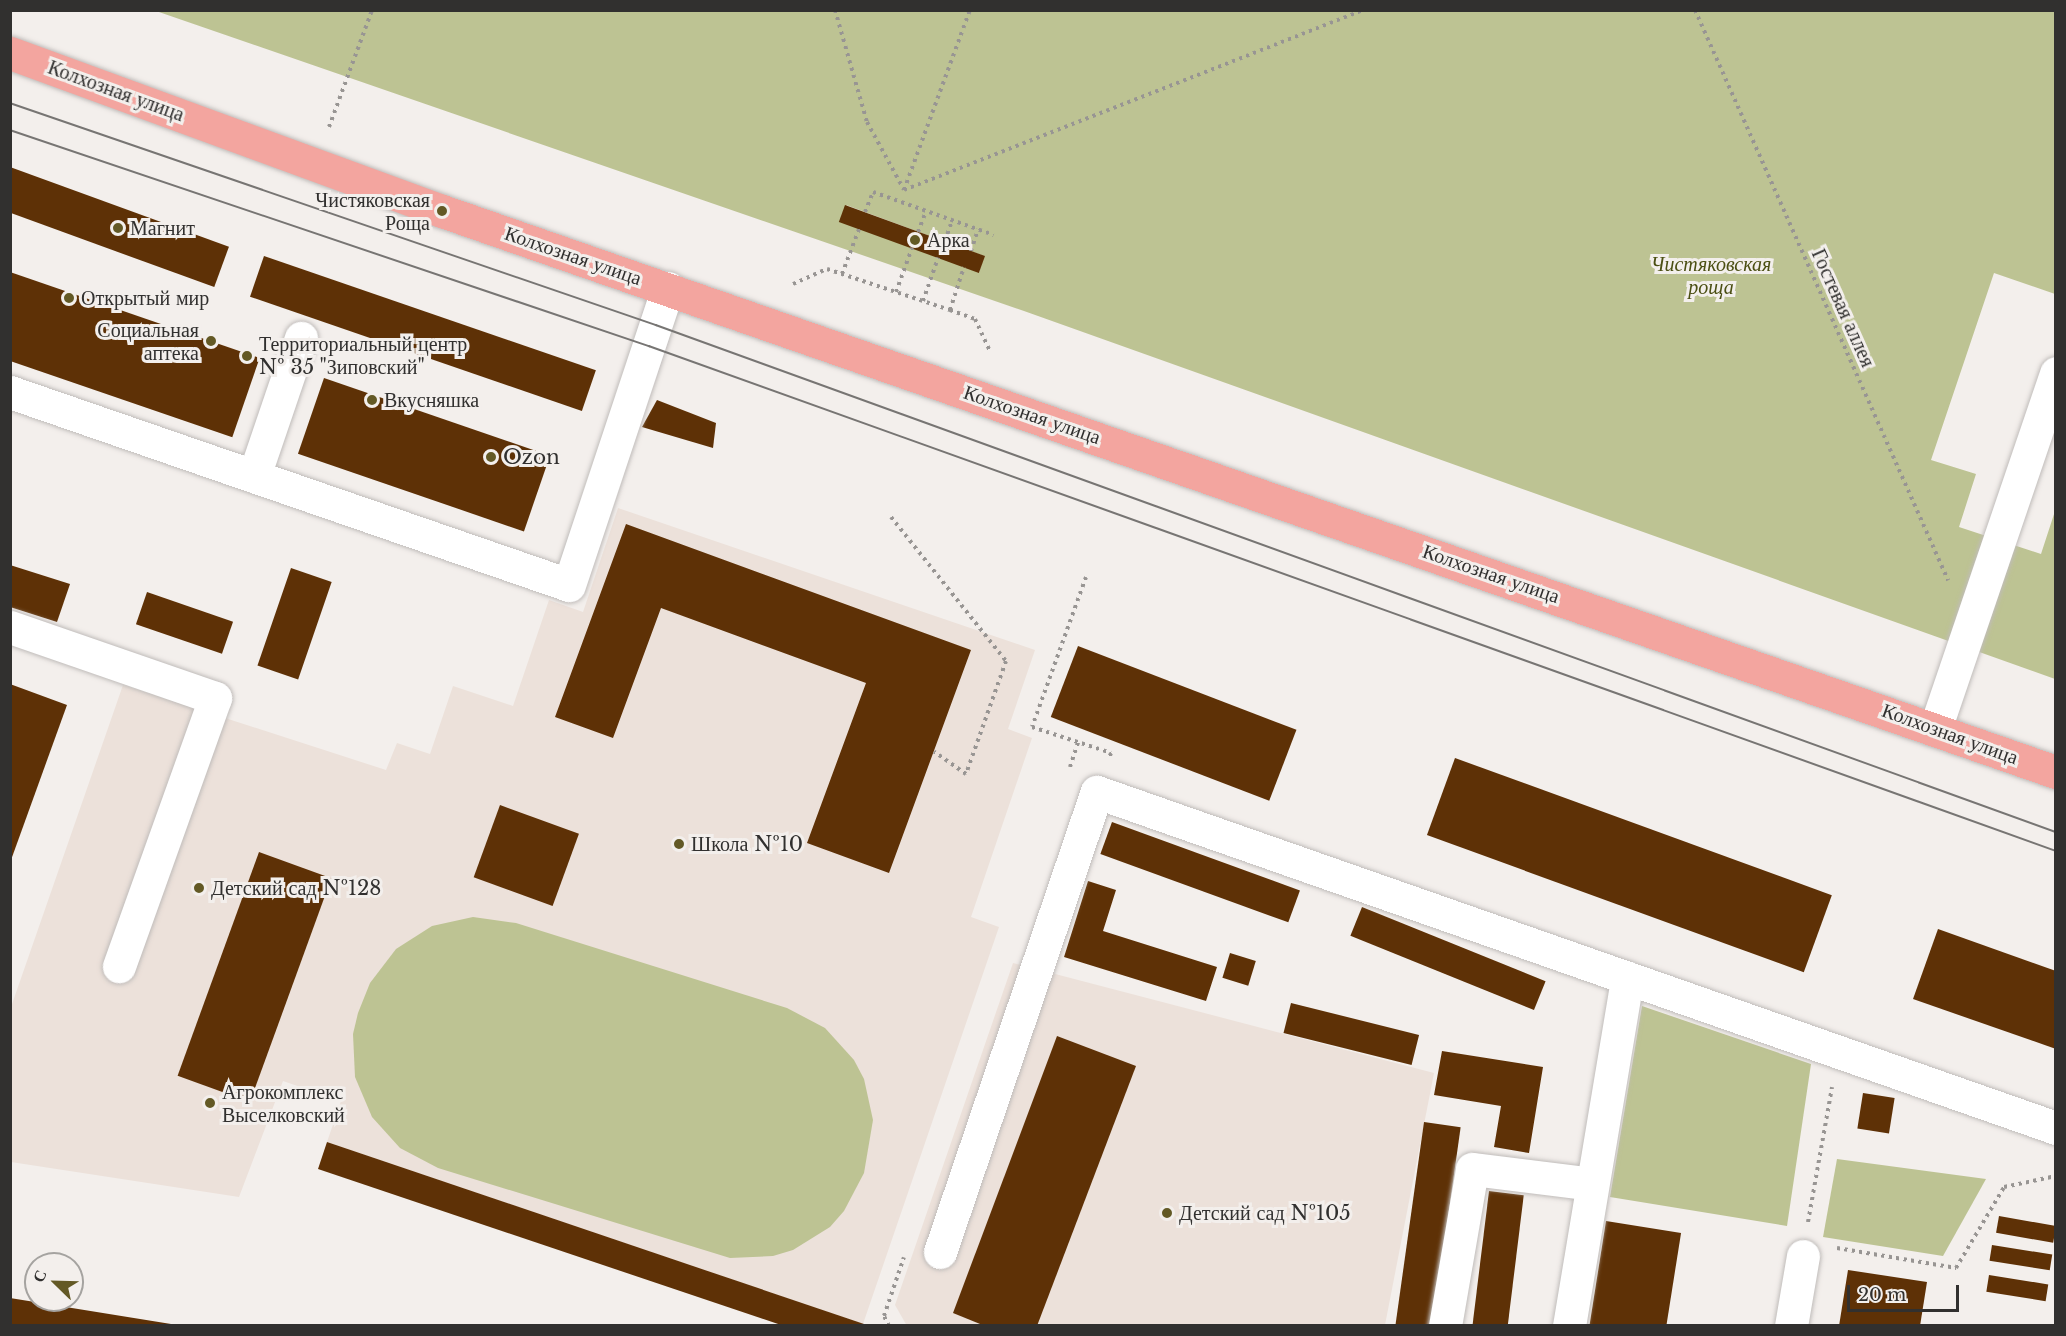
<!DOCTYPE html>
<html>
<head>
<meta charset="utf-8">
<style>
	body { margin:0 }
	#map { position:relative; width:2066px; height:1336px; overflow:hidden; background:#f3efec; font-family:"Libre Baskerville",serif }
	div>[style] { position:absolute }
	.built>* { inset:0; background:#ece1da }
	.green>* { inset:0; background:#bdc393 }
	.building>* { inset:0; background:#5e3106; transform-origin:0 0 }
	.path>* { height:4px; margin-top:-2px; transform-origin:0; background:repeating-linear-gradient(90deg,#989593 0 3px,transparent 0 7.5px) }
	.roads { filter:drop-shadow(0 0 2px #c0bcba) drop-shadow(0 0 2px #c0bcba) }
	.minor>* { height:33px; margin:-16.5px; padding:0 16.5px; transform-origin:16.5px; border-radius:16.5px; background:#fff }
	.major>* { height:33px; margin:-16.5px; padding:0 16.5px; transform-origin:16.5px; border-radius:16.5px; background:#f3a59f }
	.tram>* { height:1.5px; margin:-0.75px; padding:0 0.75px; transform-origin:0.75px; border-radius:0.75px; background:#777573 }
	.dots>* { width:16px; height:16px; translate:-50% -50%; box-sizing:border-box; border:3px solid #f3efec; border-radius:50% }
	span { translate:-50% -50%; white-space:nowrap; text-align:center; line-height:1.15; -webkit-text-stroke:6px #f3efec; paint-order:stroke }
	.street-label { font-size:20px; color:#31302f }
	.poi-label { font-size:20px; color:#31302f }
	.right { translate:-100% -50%; text-align:right }
	.left { translate:0 -50%; text-align:left }
	.park-label { font-size:20px; color:#4b4f13; font-style:italic }
	.frame { position:absolute; inset:0; border:12px solid #31302f; pointer-events:none }
	.north { position:absolute; left:24px; top:1252px; width:60px; height:60px; box-sizing:border-box; background:#f3efec; border:2px solid #a5a3a0; border-radius:50%; rotate:293deg; font-size:16px; font-weight:700; line-height:24px; text-align:center; color:#31302f }
	.north::after { content:''; display:block; margin:auto; width:21px; height:27px; background:#635925; clip-path:polygon(50% 0,100% 100%,50% 72%,0 100%) }
	.scale { position:absolute; left:1847px; top:1285px; width:112px; height:27px; box-sizing:border-box; border:3px solid #31302f; border-top:0; padding-left:8px; font-size:18px; line-height:21px; white-space:nowrap; color:#31302f; -webkit-text-stroke:4px #f3efec; paint-order:stroke }
</style>
</head>
<body>
<div id="map">
	<div class="built">
		<i style="clip-path:polygon(618px 508px,1035px 650px,1008px 729px,1032px 738px,971px 917px,999px 927px,863px 1324px,327px 1142px,341px 1101px,283px 1081px,239px 1197px,11px 1162px,11px 1007px,123px 685px,386px 770px,397px 743px,430px 754px,453px 686px,513px 706px,549px 600px,583px 612px)"></i>
		<i style="clip-path:polygon(1013px 963px,1434px 1073px,1385px 1325px,907px 1326px,895px 1305px)"></i>
	</div>
	<div class="green">
		<i style="clip-path:polygon(evenodd,156px 11px,2055px 11px,2055px 294px,1994px 273px,1931px 460px,1976px 474px,1959px 527px,2041px 554px,2055px 511px,2055px 679px,1024px 311px,156px 11px,846px 205px,984px 256px,979px 272px,886px 238px,846px 205px)"></i>
		<i style="clip-path:polygon(473px 917px,516px 923px,787px 1008px,825px 1028px,854px 1060px,864px 1079px,873px 1120px,864px 1173px,844px 1211px,830px 1227px,793px 1250px,773px 1256px,730px 1258px,438px 1168px,400px 1148px,372px 1117px,355px 1077px,353px 1034px,358px 1013px,370px 983px,396px 949px,432px 926px)"></i>
		<i style="clip-path:polygon(1642px 1006px,1811px 1064px,1787px 1226px,1610px 1197px)"></i>
		<i style="clip-path:polygon(1837px 1159px,1986px 1179px,1943px 1256px,1823px 1237px)"></i>
	</div>
	<div class="building">
		<i style="left:10px;top:167px;width:233px;height:43px;rotate:20deg"></i>
		<i style="left:845px;top:205px;width:149px;height:18px;rotate:20deg"></i>
		<i style="left:264px;top:256px;width:351px;height:43px;rotate:19deg"></i>
		<i style="left:10px;top:272px;width:264px;height:84px;rotate:19deg"></i>
		<i style="left:324px;top:378px;width:239px;height:80px;rotate:19deg"></i>
		<i style="clip-path:polygon(657px 400px,716px 423px,713px 448px,642px 427px)"></i>
		<i style="clip-path:polygon(626px 524px,971px 650px,889px 873px,807px 843px,866px 683px,661px 608px,613px 738px,555px 717px)"></i>
		<i style="clip-path:polygon(10px 565px,70px 584px,57px 622px,10px 607px)"></i>
		<i style="left:291px;top:568px;width:43px;height:103px;rotate:19deg"></i>
		<i style="left:147px;top:592px;width:91px;height:34px;rotate:19deg"></i>
		<i style="left:1078px;top:646px;width:234px;height:76px;rotate:21deg"></i>
		<i style="clip-path:polygon(10px 684px,67px 705px,11px 860px,10px 860px)"></i>
		<i style="left:1455px;top:758px;width:401px;height:82px;rotate:20deg"></i>
		<i style="left:500px;top:805px;width:84px;height:77px;rotate:20deg"></i>
		<i style="left:1112px;top:822px;width:200px;height:34px;rotate:20deg"></i>
		<i style="left:259px;top:852px;width:77px;height:238px;rotate:20deg"></i>
		<i style="clip-path:polygon(1088px 881px,1116px 890px,1103px 931px,1217px 967px,1206px 1001px,1064px 957px)"></i>
		<i style="left:1362px;top:907px;width:198px;height:31px;rotate:22deg"></i>
		<i style="clip-path:polygon(1938px 929px,2056px 971px,2056px 1049px,1913px 999px)"></i>
		<i style="left:1230px;top:953px;width:27px;height:26px;rotate:17deg"></i>
		<i style="left:1291px;top:1003px;width:132px;height:31px;rotate:14deg"></i>
		<i style="clip-path:polygon(1057px 1036px,1136px 1066px,1037px 1326px,985px 1326px,953px 1313px)"></i>
		<i style="clip-path:polygon(1442px 1051px,1543px 1067px,1529px 1153px,1494px 1147px,1501px 1106px,1434px 1095px)"></i>
		<i style="left:1863px;top:1093px;width:32px;height:36px;rotate:9deg"></i>
		<i style="left:1424px;top:1122px;width:37px;height:208px;rotate:8deg"></i>
		<i style="clip-path:polygon(327px 1142px,867px 1325px,867px 1326px,784px 1326px,318px 1169px)"></i>
		<i style="left:1489px;top:1191px;width:35px;height:137px;rotate:7deg"></i>
		<i style="left:1999px;top:1216px;width:58px;height:17px;rotate:10deg"></i>
		<i style="left:1606px;top:1221px;width:76px;height:106px;rotate:9deg"></i>
		<i style="left:1992px;top:1245px;width:61px;height:16px;rotate:9deg"></i>
		<i style="clip-path:polygon(1848px 1270px,1927px 1282px,1920px 1326px,1839px 1326px)"></i>
		<i style="left:1989px;top:1275px;width:60px;height:17px;rotate:9deg"></i>
		<i style="clip-path:polygon(10px 1298px,171px 1324px,171px 1326px,10px 1326px)"></i>
	</div>
	<div class="path">
		<i style="left:835px;top:10px;width:116px;rotate:74.1deg"></i>
		<i style="left:867px;top:122px;width:77px;rotate:61.4deg"></i>
		<i style="left:1695px;top:10px;width:624px;rotate:66.07deg"></i>
		<i style="left:329px;top:127px;width:125px;rotate:-69.8deg"></i>
		<i style="left:904px;top:190px;width:494px;rotate:-21.4deg"></i>
		<i style="left:904px;top:190px;width:192px;rotate:-69.9deg"></i>
		<i style="left:865px;top:212px;width:22px;rotate:-68deg"></i>
		<i style="left:873px;top:192px;width:128px;rotate:19.6deg"></i>
		<i style="left:918px;top:232px;width:22px;rotate:-69deg"></i>
		<i style="left:945px;top:241px;width:21px;rotate:-71deg"></i>
		<i style="left:971px;top:251px;width:23px;rotate:-72deg"></i>
		<i style="left:842px;top:274px;width:48px;rotate:-69.3deg"></i>
		<i style="left:793px;top:284px;width:37px;rotate:-24deg"></i>
		<i style="left:827px;top:269px;width:130px;rotate:18.4deg"></i>
		<i style="left:950px;top:310px;width:27px;rotate:20deg"></i>
		<i style="left:975px;top:319px;width:35px;rotate:65deg"></i>
		<i style="left:896px;top:292px;width:47px;rotate:-70deg"></i>
		<i style="left:923px;top:301px;width:46px;rotate:-70.8deg"></i>
		<i style="left:950px;top:310px;width:45px;rotate:-72deg"></i>
		<i style="left:891px;top:517px;width:184px;rotate:51.4deg"></i>
		<i style="left:1006px;top:661px;width:120px;rotate:109.5deg"></i>
		<i style="left:966px;top:774px;width:39px;rotate:-145deg"></i>
		<i style="left:1086px;top:577px;width:159px;rotate:109.8deg"></i>
		<i style="left:1032px;top:727px;width:83px;rotate:18.2deg"></i>
		<i style="left:1111px;top:753px;width:5px;rotate:112deg"></i>
		<i style="left:1070px;top:767px;width:26px;rotate:-72deg"></i>
		<i style="left:1808px;top:1222px;width:137px;rotate:-79.9deg"></i>
		<i style="left:1837px;top:1248px;width:121px;rotate:9.5deg"></i>
		<i style="left:1956px;top:1268px;width:94px;rotate:-59.3deg"></i>
		<i style="left:2004px;top:1187px;width:53px;rotate:-11.9deg"></i>
		<i style="left:889px;top:1326px;width:11px;rotate:-117deg"></i>
		<i style="left:884px;top:1316px;width:62px;rotate:-71.3deg"></i>
	</div>
	<div class="roads">
		<div class="minor">
			<i style="left:10px;top:392px;width:591px;rotate:19.05deg"></i>
			<i style="left:569px;top:585px;width:313px;rotate:-71.6deg"></i>
			<i style="left:254px;top:476px;width:146px;rotate:-71.2deg"></i>
			<i style="left:10px;top:627px;width:217px;rotate:19.1deg"></i>
			<i style="left:215px;top:698px;width:285px;rotate:109.7deg"></i>
			<i style="left:1935px;top:729px;width:376px;rotate:-71.2deg"></i>
			<i style="left:940px;top:1252px;width:486px;rotate:-71.2deg"></i>
			<i style="left:1097px;top:792px;width:1016px;rotate:19.31deg"></i>
			<i style="left:1445px;top:1326px;width:159px;rotate:-80.2deg"></i>
			<i style="left:1472px;top:1169px;width:121px;rotate:7.1deg"></i>
			<i style="left:1569px;top:1326px;width:353px;rotate:-80.5deg"></i>
			<i style="left:1791px;top:1326px;width:71px;rotate:-80.3deg"></i>
		</div>
		<div class="major">
			<i style="left:10px;top:53px;width:460px;rotate:20.1deg"></i>
			<i style="left:442px;top:211px;width:1709px;rotate:19.17deg"></i>
		</div>
	</div>
	<div class="tram">
		<i style="left:10px;top:103px;width:683px;rotate:18.97deg"></i>
		<i style="left:656px;top:325px;width:1489px;rotate:19.91deg"></i>
		<i style="left:10px;top:130px;width:675px;rotate:18.68deg"></i>
		<i style="left:649px;top:346px;width:1495px;rotate:19.74deg"></i>
	</div>
	<div class="dots">
		<i style="left:442px;top:211px;background:#635925"></i>
		<i style="left:118px;top:228px;background:#635925"></i>
		<i style="left:915px;top:240px;background:#635925"></i>
		<i style="left:69px;top:298px;background:#635925"></i>
		<i style="left:211px;top:341px;background:#635925"></i>
		<i style="left:247px;top:356px;background:#635925"></i>
		<i style="left:372px;top:400px;background:#635925"></i>
		<i style="left:491px;top:457px;background:#635925"></i>
		<i style="left:679px;top:844px;background:#635925"></i>
		<i style="left:199px;top:888px;background:#635925"></i>
		<i style="left:210px;top:1103px;background:#635925"></i>
		<i style="left:1167px;top:1213px;background:#635925"></i>
	</div>
	<div class="street-label">
		<span style="left:116px;top:91px;rotate:20deg">Колхозная улица</span>
		<span style="left:573px;top:256px;rotate:19deg">Колхозная улица</span>
		<span style="left:1843px;top:308px;rotate:66deg">Гостевая аллея</span>
		<span style="left:1032px;top:415px;rotate:19deg">Колхозная улица</span>
		<span style="left:1491px;top:574px;rotate:19deg">Колхозная улица</span>
		<span style="left:1950px;top:734px;rotate:20deg">Колхозная улица</span>
	</div>
	<div class="poi-label">
		<span class="right" style="left:430px;top:212px">Чистяковская<br>Роща</span>
		<span class="left" style="left:130px;top:228px">Магнит</span>
		<span class="left" style="left:927px;top:240px">Арка</span>
		<span class="left" style="left:81px;top:298px">Открытый мир</span>
		<span class="right" style="left:199px;top:342px">Социальная<br>аптека</span>
		<span class="left" style="left:259px;top:356px">Территориальный центр<br>№ 35 "Зиповский"</span>
		<span class="left" style="left:384px;top:400px">Вкусняшка</span>
		<span class="left" style="left:503px;top:457px">Ozon</span>
		<span class="left" style="left:691px;top:844px">Школа №10</span>
		<span class="left" style="left:211px;top:888px">Детский сад №128</span>
		<span class="left" style="left:222px;top:1104px">Агрокомплекс<br>Выселковский</span>
		<span class="left" style="left:1179px;top:1213px">Детский сад №105</span>
	</div>
	<div class="park-label">
		<span style="left:1711px;top:276px">Чистяковская<br>роща</span>
	</div>
	<div class="frame"></div>
	<div class="north">С</div>
	<div class="scale">20 m</div>
</div>
</body>
</html>
